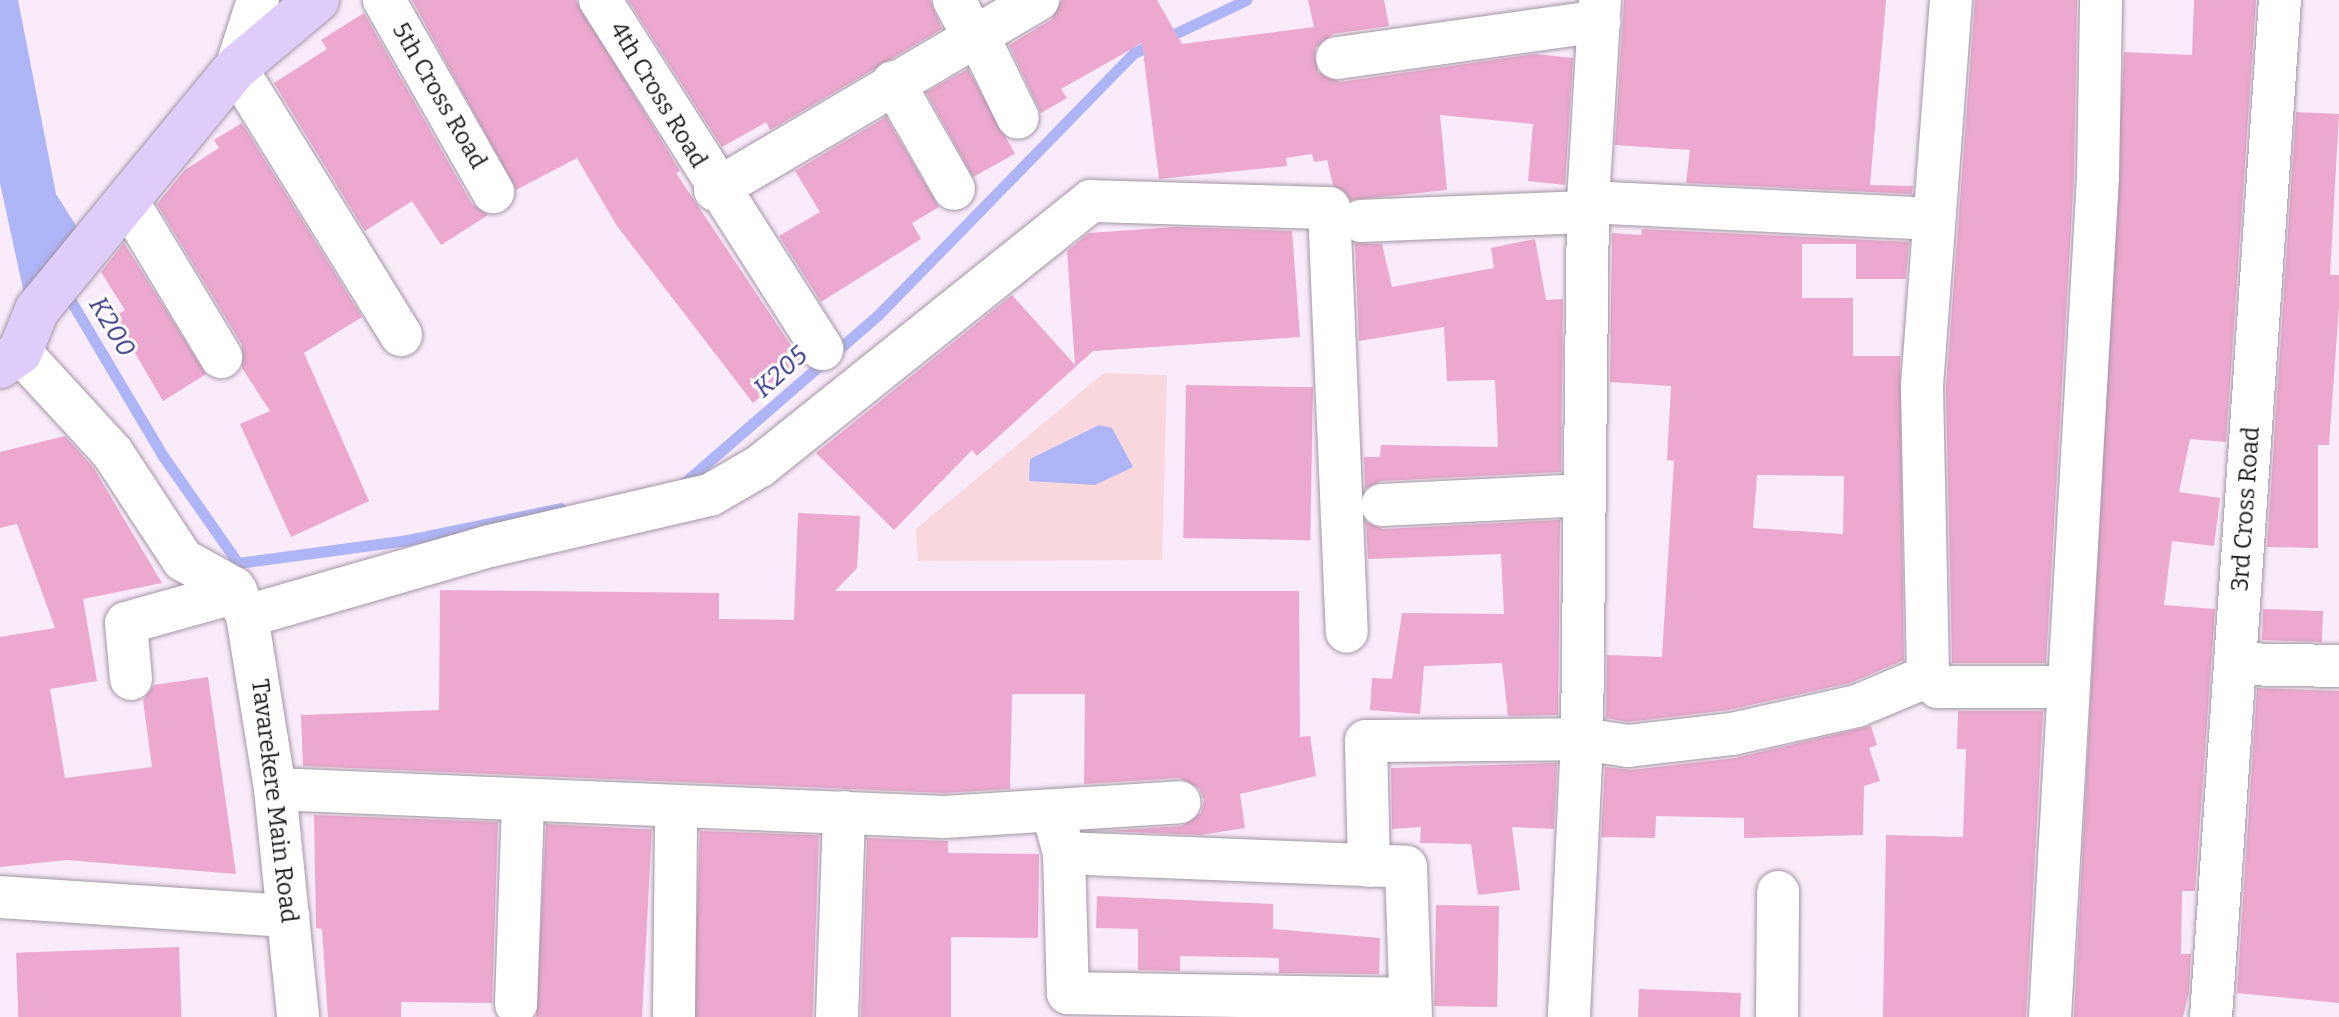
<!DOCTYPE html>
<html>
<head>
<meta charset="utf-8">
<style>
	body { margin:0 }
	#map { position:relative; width:2339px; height:1017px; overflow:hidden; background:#f9ebfa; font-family:Bitter,serif }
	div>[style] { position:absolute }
	.green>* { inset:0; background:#f8d8dd }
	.water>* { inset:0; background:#aeb5f6 }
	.stream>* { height:11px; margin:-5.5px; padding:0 5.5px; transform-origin:5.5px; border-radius:5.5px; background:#aeb5f6 }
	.building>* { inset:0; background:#eca8ce; transform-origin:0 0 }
	.roads { filter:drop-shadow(0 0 2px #a396a4) drop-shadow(0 0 2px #a396a4) }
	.minor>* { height:42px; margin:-21px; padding:0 21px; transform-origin:21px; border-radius:21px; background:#fff }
	.major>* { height:44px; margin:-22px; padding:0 22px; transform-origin:22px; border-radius:22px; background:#decdfb }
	span { translate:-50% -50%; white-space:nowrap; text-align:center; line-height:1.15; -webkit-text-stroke:6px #fefefe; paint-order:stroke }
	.street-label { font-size:24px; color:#1b171c }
	.water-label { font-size:26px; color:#3a3a85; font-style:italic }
</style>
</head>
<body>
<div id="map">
	<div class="green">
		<i style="clip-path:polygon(1104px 373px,1167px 375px,1162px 560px,918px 561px,916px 529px)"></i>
	</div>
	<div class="water">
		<i style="clip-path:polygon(0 0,18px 0,56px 194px,82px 235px,25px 298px,0 183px)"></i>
		<i style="clip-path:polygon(1099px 425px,1112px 428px,1133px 467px,1095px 485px,1029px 481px,1030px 459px)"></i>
	</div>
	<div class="stream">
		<i style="left:65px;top:291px;width:192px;rotate:59.3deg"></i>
		<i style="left:163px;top:456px;width:131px;rotate:55deg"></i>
		<i style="left:238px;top:563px;width:172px;rotate:-7.7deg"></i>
		<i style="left:408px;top:540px;width:156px;rotate:-11.8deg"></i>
		<i style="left:684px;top:483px;width:258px;rotate:-40.9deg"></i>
		<i style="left:879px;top:314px;width:365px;rotate:-45.7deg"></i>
		<i style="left:1134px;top:53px;width:124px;rotate:-25.3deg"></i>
	</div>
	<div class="building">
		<i style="clip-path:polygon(412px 0,576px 0,680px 171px,676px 173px,802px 362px,753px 403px,617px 226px,577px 158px,516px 190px)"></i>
		<i style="clip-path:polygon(628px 0,930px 0,942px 29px,770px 130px,766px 122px,722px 147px)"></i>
		<i style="clip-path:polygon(1062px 0,1157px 0,1182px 44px,1314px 27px,1308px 0,1384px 0,1389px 26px,1333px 34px,1315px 48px,1318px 72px,1340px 82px,1535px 54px,1573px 58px,1565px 185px,1528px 181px,1533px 124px,1440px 115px,1447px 190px,1351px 200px,1333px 185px,1327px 160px,1314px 162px,1312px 154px,1286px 158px,1287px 166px,1159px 179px,1142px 43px,1061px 89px,1067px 98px,1041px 113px,1009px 45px,1051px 20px)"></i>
		<i style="clip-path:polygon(1624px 0,1886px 0,1870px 185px,1913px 186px,1912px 194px,1686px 183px,1690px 150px,1615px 145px)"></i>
		<i style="clip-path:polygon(1975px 0,2077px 0,2074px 175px,2046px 663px,1952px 663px,1946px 388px)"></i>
		<i style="clip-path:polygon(2194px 0,2256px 0,2226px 442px,2190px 439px,2179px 492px,2220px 498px,2214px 546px,2172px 541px,2164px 605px,2215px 609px,2195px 891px,2182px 891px,2181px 954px,2191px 954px,2189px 992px,2183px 1017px,2074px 1017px,2124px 52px,2192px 55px)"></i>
		<i style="clip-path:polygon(364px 13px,472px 204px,488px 215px,441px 245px,412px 201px,365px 231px,274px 83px,327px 49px,321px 40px)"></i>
		<i style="left:968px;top:69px;width:97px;height:48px;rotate:61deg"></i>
		<i style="clip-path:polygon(2296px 112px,2339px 114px,2330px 275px,2339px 275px,2339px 306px,2329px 445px,2318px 445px,2318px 548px,2267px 547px)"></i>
		<i style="clip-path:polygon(886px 117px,939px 207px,912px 223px,921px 239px,821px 302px,779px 236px,820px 212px,795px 171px)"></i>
		<i style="clip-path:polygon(242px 123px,362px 317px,304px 353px,369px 501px,291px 537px,240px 424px,270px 411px,242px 368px,242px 345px,157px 204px,185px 170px,219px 148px,214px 140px)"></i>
		<i style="clip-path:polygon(1175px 227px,1292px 231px,1300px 337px,1093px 351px,977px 456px,972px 450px,894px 530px,816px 453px,1012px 295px,1075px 365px,1067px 251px,1089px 233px)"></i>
		<i style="clip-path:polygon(evenodd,1642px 229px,1909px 242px,1906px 279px,1856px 279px,1856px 244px,1802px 244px,1802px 298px,1853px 298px,1853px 356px,1900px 356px,1904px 660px,1850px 683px,1728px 710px,1628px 722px,1606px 718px,1607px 655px,1662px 657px,1674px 461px,1667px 460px,1671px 386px,1610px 382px,1612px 233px,1641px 235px,1642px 229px,1757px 475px,1844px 476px,1843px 534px,1753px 528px,1757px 475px)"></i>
		<i style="clip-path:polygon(1535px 239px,1546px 300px,1563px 299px,1561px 472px,1381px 481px,1365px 489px,1364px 457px,1380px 457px,1381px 445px,1498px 447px,1495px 380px,1447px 381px,1444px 327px,1359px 341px,1355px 243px,1382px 244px,1392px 287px,1494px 268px,1491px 248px)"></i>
		<i style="clip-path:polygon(124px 243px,206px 374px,163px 401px,114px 317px,125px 310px,101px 272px)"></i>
		<i style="left:1186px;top:385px;width:127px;height:153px;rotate:1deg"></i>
		<i style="clip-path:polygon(65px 436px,93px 467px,162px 583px,83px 599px,97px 681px,50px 689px,65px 778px,152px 767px,143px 700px,154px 685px,208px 677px,236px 874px,67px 860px,0 867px,0 637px,55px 628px,17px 524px,0 528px,0 452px)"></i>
		<i style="clip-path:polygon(798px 513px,860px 516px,857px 568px,835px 591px,1299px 591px,1300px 737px,1310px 736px,1316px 776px,1240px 794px,1245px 828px,1200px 835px,1106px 831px,1182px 826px,1201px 813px,1204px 800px,1199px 788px,1179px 778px,1084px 784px,1085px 694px,1012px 694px,1010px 789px,944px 793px,303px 766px,301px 715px,439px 710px,440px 590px,719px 593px,719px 619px,794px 620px)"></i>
		<i style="clip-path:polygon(1560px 520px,1558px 715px,1508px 716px,1502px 663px,1424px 666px,1420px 714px,1370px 710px,1372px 678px,1392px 679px,1402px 613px,1504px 614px,1501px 554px,1368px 559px,1366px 522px,1383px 529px)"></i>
		<i style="left:2263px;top:609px;width:60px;height:31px;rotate:2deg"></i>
		<i style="clip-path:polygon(2257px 688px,2339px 691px,2339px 1003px,2237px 993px)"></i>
		<i style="clip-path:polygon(1958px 711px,2043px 711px,2026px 1017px,1883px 1017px,1886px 835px,1963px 837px,1966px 749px,1957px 749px)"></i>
		<i style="clip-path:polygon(1871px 726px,1877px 745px,1869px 748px,1880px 781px,1864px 786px,1863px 835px,1744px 838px,1744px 818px,1656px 816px,1655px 838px,1601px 837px,1605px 767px,1631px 770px,1735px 758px)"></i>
		<i style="clip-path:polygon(1557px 763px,1554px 829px,1512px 827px,1520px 890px,1478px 895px,1471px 844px,1420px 843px,1421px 827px,1392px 829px,1391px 768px)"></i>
		<i style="clip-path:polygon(314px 815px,498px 822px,492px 1003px,401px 1002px,401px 1017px,328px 1017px,322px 929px,316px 928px)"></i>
		<i style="left:546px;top:824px;width:106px;height:193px;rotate:3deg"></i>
		<i style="left:700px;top:831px;width:119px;height:186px;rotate:2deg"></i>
		<i style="clip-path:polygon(867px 838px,948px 841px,948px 853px,1039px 854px,1038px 938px,951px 937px,951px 1017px,861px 1017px)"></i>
		<i style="clip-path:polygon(1097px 896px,1273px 904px,1273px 929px,1380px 938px,1379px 974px,1279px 973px,1279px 958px,1180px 956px,1180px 971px,1138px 970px,1138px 929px,1096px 928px)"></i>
		<i style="left:1436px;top:905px;width:63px;height:101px;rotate:1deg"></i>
		<i style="left:179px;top:947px;width:70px;height:163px;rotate:88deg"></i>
		<i style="clip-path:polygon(1639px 989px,1741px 993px,1740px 1017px,1638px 1017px)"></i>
	</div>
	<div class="roads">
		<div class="minor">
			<i style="left:258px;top:0;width:71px;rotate:107.9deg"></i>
			<i style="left:236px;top:68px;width:314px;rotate:58.3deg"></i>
			<i style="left:384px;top:0;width:221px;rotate:60.4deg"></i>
			<i style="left:600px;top:0;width:414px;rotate:57.5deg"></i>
			<i style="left:954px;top:0;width:41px;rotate:62.2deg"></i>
			<i style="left:1600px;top:0;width:202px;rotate:93.4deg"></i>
			<i style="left:1588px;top:202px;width:346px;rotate:2.8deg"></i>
			<i style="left:1951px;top:0;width:388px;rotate:94.3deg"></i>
			<i style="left:1922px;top:387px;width:289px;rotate:88.8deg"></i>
			<i style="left:1928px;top:676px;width:15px;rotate:48deg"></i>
			<i style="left:1938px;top:687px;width:130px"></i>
			<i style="left:977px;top:34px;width:93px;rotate:64deg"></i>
			<i style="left:1337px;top:58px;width:265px;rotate:-8deg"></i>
			<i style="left:893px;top:82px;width:123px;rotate:60.3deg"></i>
			<i style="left:715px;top:190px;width:375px;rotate:-30.5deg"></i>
			<i style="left:128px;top:202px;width:181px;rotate:59deg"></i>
			<i style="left:1588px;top:202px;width:537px;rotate:90.64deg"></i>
			<i style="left:1582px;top:739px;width:47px;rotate:8.7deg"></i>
			<i style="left:1628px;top:746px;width:105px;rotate:-6.6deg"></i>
			<i style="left:1732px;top:734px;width:128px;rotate:-12.6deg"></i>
			<i style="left:1857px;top:706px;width:77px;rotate:-22.9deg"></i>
			<i style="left:1361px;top:221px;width:229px;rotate:-2.3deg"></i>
			<i style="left:20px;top:352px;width:136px;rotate:47.4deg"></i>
			<i style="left:112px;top:452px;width:129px;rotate:56.7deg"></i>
			<i style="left:183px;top:560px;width:58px;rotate:28.8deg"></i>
			<i style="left:234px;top:588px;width:31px;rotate:65deg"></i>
			<i style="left:247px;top:616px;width:175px;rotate:80.8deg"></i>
			<i style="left:275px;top:789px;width:229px;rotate:84.2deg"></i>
			<i style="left:1382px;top:505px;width:203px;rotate:-2.8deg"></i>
			<i style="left:247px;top:616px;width:253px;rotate:-16.1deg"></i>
			<i style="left:490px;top:546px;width:226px;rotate:-13.1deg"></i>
			<i style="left:710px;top:495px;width:58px;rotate:-30.1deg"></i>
			<i style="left:760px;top:466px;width:424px;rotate:-38.7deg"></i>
			<i style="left:1091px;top:201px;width:238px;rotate:1.7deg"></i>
			<i style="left:1329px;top:208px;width:424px;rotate:87.6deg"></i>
			<i style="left:2235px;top:664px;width:104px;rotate:1.1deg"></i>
			<i style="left:131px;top:679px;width:56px;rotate:-95.1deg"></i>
			<i style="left:126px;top:623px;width:115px;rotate:-15.6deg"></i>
			<i style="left:275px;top:789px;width:670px;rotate:2.4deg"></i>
			<i style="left:944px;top:817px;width:236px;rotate:-3.6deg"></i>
			<i style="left:1053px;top:813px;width:41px;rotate:74.6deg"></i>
			<i style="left:1064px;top:853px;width:140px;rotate:88.4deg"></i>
			<i style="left:1068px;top:993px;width:342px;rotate:1deg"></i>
			<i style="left:1064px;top:853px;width:342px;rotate:2.3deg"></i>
			<i style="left:1406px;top:867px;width:150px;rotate:88.1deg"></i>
			<i style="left:1369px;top:866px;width:125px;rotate:-91.4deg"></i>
			<i style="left:1366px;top:741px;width:216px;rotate:-0.5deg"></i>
			<i style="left:1582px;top:739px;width:278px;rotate:92.7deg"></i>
			<i style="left:0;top:897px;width:289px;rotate:3.8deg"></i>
			<i style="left:516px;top:1004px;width:201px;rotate:-88deg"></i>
			<i style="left:674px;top:1015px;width:207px;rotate:-89.4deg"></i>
			<i style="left:837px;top:1017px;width:205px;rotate:-88deg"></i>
			<i style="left:1777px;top:1017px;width:125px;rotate:-89.5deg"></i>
			<i style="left:2050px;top:1017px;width:842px;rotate:-86.73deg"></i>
			<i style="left:2098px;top:176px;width:176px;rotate:-89deg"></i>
			<i style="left:2211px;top:1017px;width:1019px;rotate:-86.12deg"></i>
		</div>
		<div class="major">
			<i style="left:0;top:366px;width:24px;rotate:-35deg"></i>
			<i style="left:20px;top:352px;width:45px;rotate:-68deg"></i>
			<i style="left:37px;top:310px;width:313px;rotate:-50.6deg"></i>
			<i style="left:236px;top:68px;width:106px;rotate:-40deg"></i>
		</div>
	</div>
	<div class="street-label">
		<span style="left:658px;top:95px;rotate:59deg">4th Cross Road</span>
		<span style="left:439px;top:96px;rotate:60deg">5th Cross Road</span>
		<span style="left:2246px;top:509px;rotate:-86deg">3rd Cross Road</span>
		<span style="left:274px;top:801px;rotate:83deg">Tavarekere Main Road</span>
	</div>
	<div class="water-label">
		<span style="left:112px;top:327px;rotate:59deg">K200</span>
		<span style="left:781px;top:372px;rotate:-42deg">K205</span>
	</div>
</div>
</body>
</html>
